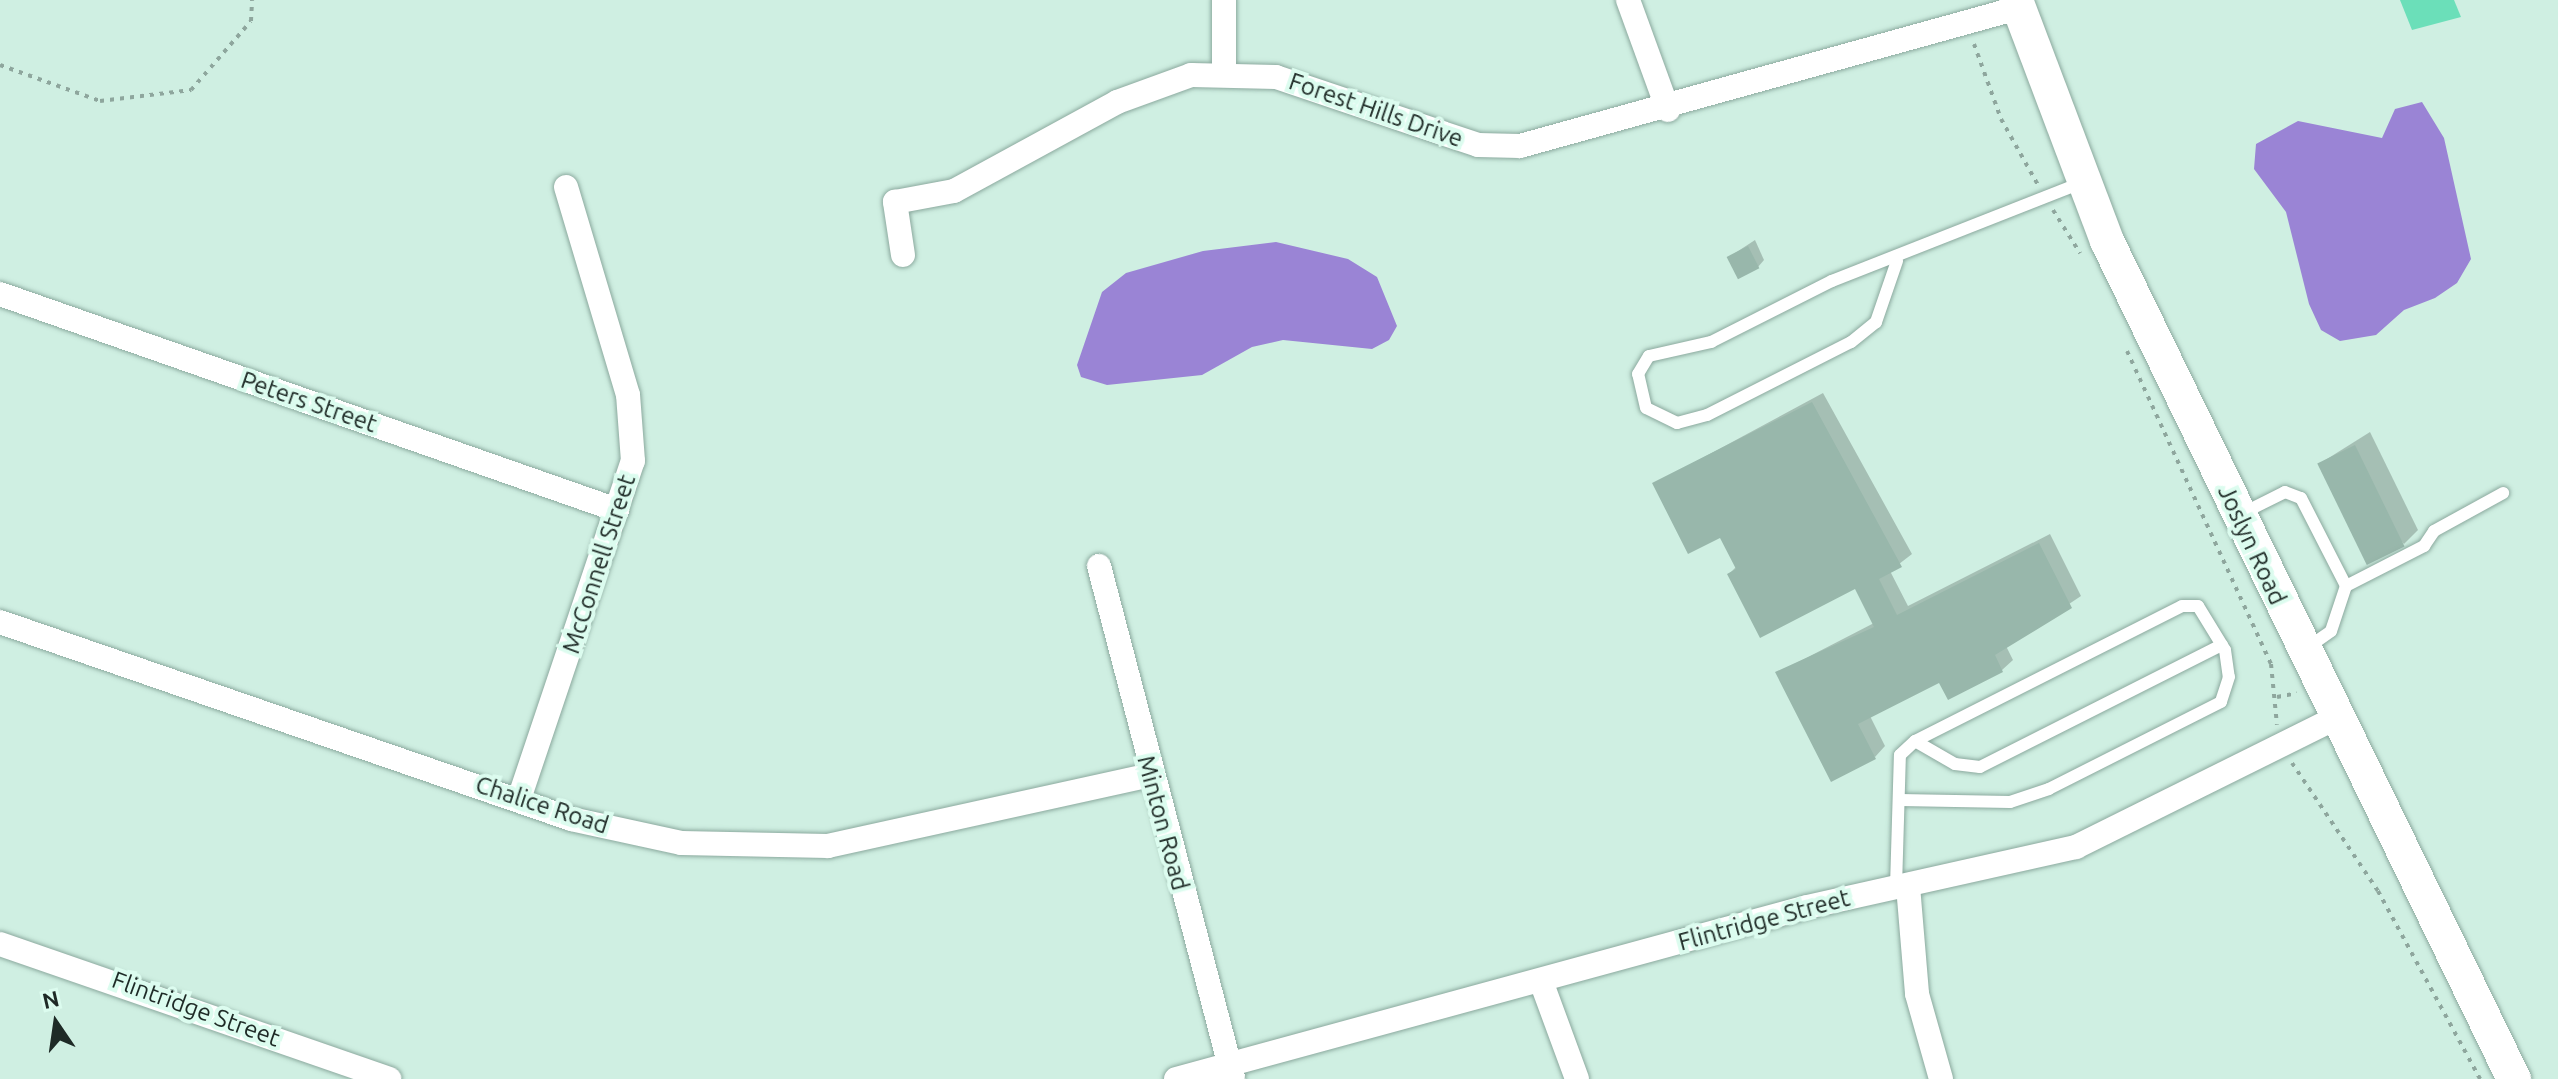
<!DOCTYPE html>
<html>
<head>
<meta charset="utf-8">
<style>
	body { margin:0 }
	#map { position:relative; width:2558px; height:1079px; overflow:hidden; background:#cfefe2; font-family:Ubuntu,sans-serif }
	div>[style] { position:absolute }
	.green>* { inset:0; background:#6bdfb9 }
	.water>* { inset:0; background:#9a84d5 }
	.shadow>* { inset:0; background:#0003 }
	.building>* { inset:0; background:#98b7ab; transform-origin:0 0 }
	.path>* { height:4px; margin-top:-2px; transform-origin:0; background:repeating-linear-gradient(90deg,#8ea69d 0 4px,transparent 0 10px) }
	.roads { filter:drop-shadow(0 0 2px #8ba99e) drop-shadow(0 0 2px #8ba99e) }
	.lane>* { height:12px; margin:-6px; padding:0 6px; transform-origin:6px; border-radius:6px; background:#fff }
	.street>* { height:24px; margin:-12px; padding:0 12px; transform-origin:12px; border-radius:12px; background:#fff }
	.secondary>* { height:34px; margin:-17px; padding:0 17px; transform-origin:17px; border-radius:17px; background:#fff }
	span { translate:-50% -50%; white-space:nowrap; text-align:center; line-height:1.15; -webkit-text-stroke:8px #dcfcef; paint-order:stroke }
	.street-label { font-size:24px; color:#1e2a26 }
	.north { position:absolute; left:16px; top:983px; width:80px; height:80px; -webkit-text-stroke:6px #dcfcef; paint-order:stroke; rotate:347deg; font-size:22px; font-weight:700; line-height:32px; text-align:center; color:#1e2a26 }
	.north::after { content:''; display:block; margin:auto; width:28px; height:36px; background:#1e2a26; clip-path:polygon(50% 0,100% 100%,50% 72%,0 100%) }
</style>
</head>
<body>
<div id="map">
	<div class="green">
		<i style="clip-path:polygon(2400px 0,2454px 0,2461px 17px,2412px 30px)"></i>
	</div>
	<div class="water">
		<i style="clip-path:polygon(2422px 102px,2444px 138px,2471px 259px,2457px 283px,2435px 298px,2404px 310px,2376px 335px,2340px 341px,2321px 330px,2309px 304px,2286px 212px,2254px 169px,2256px 144px,2298px 121px,2382px 138px,2395px 109px)"></i>
		<i style="clip-path:polygon(1276px 242px,1348px 259px,1377px 277px,1397px 326px,1389px 340px,1372px 349px,1283px 340px,1252px 347px,1202px 375px,1107px 385px,1081px 377px,1077px 365px,1102px 292px,1126px 273px,1203px 251px)"></i>
	</div>
	<div class="shadow">
		<i style="clip-path:polygon(1755px 240px,1764px 260px,1758px 267px,1729px 257px)"></i>
		<i style="clip-path:polygon(1823px 393px,1912px 554px,1890px 571px,1908px 606px,2050px 534px,2081px 596px,2006px 646px,2013px 660px,2002px 670px,1949px 697px,1940px 680px,1870px 716px,1885px 746px,1875px 757px,1777px 673px,1874px 623px,1856px 587px,1729px 574px,1737px 566px,1721px 535px,1654px 484px)"></i>
		<i style="clip-path:polygon(2370px 432px,2418px 530px,2404px 544px,2319px 464px)"></i>
	</div>
	<div class="building">
		<i style="left:1748px;top:246px;width:25px;height:24px;rotate:63deg"></i>
		<i style="clip-path:polygon(1812px 402px,1902px 567px,1879px 579px,1897px 615px,2039px 543px,2072px 608px,1995px 655px,2003px 672px,1948px 700px,1939px 683px,1858px 724px,1876px 759px,1831px 782px,1775px 672px,1874px 627px,1855px 589px,1760px 638px,1727px 574px,1736px 569px,1720px 538px,1688px 554px,1652px 483px)"></i>
		<i style="left:2355px;top:445px;width:113px;height:42px;rotate:64deg"></i>
	</div>
	<div class="path">
		<i style="left:1974px;top:44px;width:80px;rotate:70.2deg"></i>
		<i style="left:2001px;top:119px;width:76px;rotate:60.7deg"></i>
		<i style="left:0;top:65px;width:106px;rotate:19.8deg"></i>
		<i style="left:100px;top:101px;width:92px;rotate:-6.9deg"></i>
		<i style="left:191px;top:90px;width:91px;rotate:-49deg"></i>
		<i style="left:251px;top:21px;width:21px;rotate:-87deg"></i>
		<i style="left:2053px;top:210px;width:51px;rotate:57.9deg"></i>
		<i style="left:2127px;top:351px;width:345px;rotate:65.3deg"></i>
		<i style="left:2271px;top:664px;width:61px;rotate:84.4deg"></i>
		<i style="left:2277px;top:697px;width:20px;rotate:-11deg"></i>
		<i style="left:2292px;top:763px;width:154px;rotate:56.1deg"></i>
		<i style="left:2378px;top:891px;width:214px;rotate:61.5deg"></i>
	</div>
	<div class="roads">
		<div class="lane">
			<i style="left:1897px;top:261px;width:65px;rotate:109deg"></i>
			<i style="left:1876px;top:322px;width:32px;rotate:141deg"></i>
			<i style="left:1851px;top:342px;width:161px;rotate:153.1deg"></i>
			<i style="left:1707px;top:415px;width:31px;rotate:165deg"></i>
			<i style="left:1677px;top:423px;width:34px;rotate:-154deg"></i>
			<i style="left:1646px;top:408px;width:35px;rotate:-103deg"></i>
			<i style="left:1638px;top:374px;width:21px;rotate:-59deg"></i>
			<i style="left:1649px;top:356px;width:64px;rotate:-12.7deg"></i>
			<i style="left:1711px;top:342px;width:136px;rotate:-26.8deg"></i>
			<i style="left:1832px;top:281px;width:270px;rotate:-21.5deg"></i>
			<i style="left:2241px;top:514px;width:49px;rotate:-26.6deg"></i>
			<i style="left:2285px;top:492px;width:17px;rotate:21deg"></i>
			<i style="left:2301px;top:498px;width:99px;rotate:62.9deg"></i>
			<i style="left:2346px;top:586px;width:88px;rotate:-27.1deg"></i>
			<i style="left:2424px;top:546px;width:18px;rotate:-56deg"></i>
			<i style="left:2434px;top:531px;width:79px;rotate:-28.8deg"></i>
			<i style="left:2307px;top:648px;width:29px;rotate:-35deg"></i>
			<i style="left:2331px;top:631px;width:47px;rotate:-71.6deg"></i>
			<i style="left:1915px;top:741px;width:46px;rotate:29.9deg"></i>
			<i style="left:1955px;top:764px;width:25px;rotate:7deg"></i>
			<i style="left:1980px;top:767px;width:271px;rotate:-26.8deg"></i>
			<i style="left:1896px;top:887px;width:132px;rotate:-88.3deg"></i>
			<i style="left:1900px;top:755px;width:21px;rotate:-43deg"></i>
			<i style="left:1915px;top:741px;width:299px;rotate:-26.8deg"></i>
			<i style="left:2182px;top:606px;width:16px"></i>
			<i style="left:2198px;top:606px;width:52px;rotate:58.5deg"></i>
			<i style="left:2225px;top:650px;width:27px;rotate:82deg"></i>
			<i style="left:2229px;top:677px;width:26px;rotate:108deg"></i>
			<i style="left:2221px;top:702px;width:193px;rotate:153.2deg"></i>
			<i style="left:2049px;top:789px;width:41px;rotate:161.6deg"></i>
			<i style="left:2010px;top:802px;width:110px;rotate:-179deg"></i>
		</div>
		<div class="street">
			<i style="left:1224px;top:0;width:71px;rotate:90deg"></i>
			<i style="left:1628px;top:0;width:117px;rotate:70deg"></i>
			<i style="left:903px;top:255px;width:54px;rotate:-98.6deg"></i>
			<i style="left:895px;top:202px;width:60px;rotate:-10.6deg"></i>
			<i style="left:954px;top:191px;width:186px;rotate:-28.6deg"></i>
			<i style="left:1117px;top:102px;width:79px;rotate:-20deg"></i>
			<i style="left:1191px;top:75px;width:85px;rotate:1.3deg"></i>
			<i style="left:1276px;top:77px;width:213px;rotate:18.6deg"></i>
			<i style="left:1478px;top:145px;width:42px;rotate:1.4deg"></i>
			<i style="left:1520px;top:146px;width:517px;rotate:-15.49deg"></i>
			<i style="left:0;top:294px;width:654px;rotate:19.29deg"></i>
			<i style="left:1099px;top:566px;width:529px;rotate:75.33deg"></i>
			<i style="left:0;top:622px;width:604px;rotate:19.03deg"></i>
			<i style="left:571px;top:819px;width:113px;rotate:12.3deg"></i>
			<i style="left:681px;top:843px;width:147px;rotate:1.2deg"></i>
			<i style="left:828px;top:846px;width:330px;rotate:-12.4deg"></i>
			<i style="left:519px;top:799px;width:357px;rotate:-71.4deg"></i>
			<i style="left:633px;top:461px;width:66px;rotate:-94.3deg"></i>
			<i style="left:628px;top:395px;width:217px;rotate:-106.6deg"></i>
			<i style="left:1908px;top:886px;width:108px;rotate:85.2deg"></i>
			<i style="left:1917px;top:994px;width:88px;rotate:74.2deg"></i>
			<i style="left:0;top:944px;width:412px;rotate:19.1deg"></i>
			<i style="left:1541px;top:981px;width:104px;rotate:69.8deg"></i>
			<i style="left:1176px;top:1079px;width:654px;rotate:-15.25deg"></i>
			<i style="left:1807px;top:907px;width:276px;rotate:-12.6deg"></i>
			<i style="left:2076px;top:847px;width:288px;rotate:-26.4deg"></i>
		</div>
		<div class="secondary">
			<i style="left:2016px;top:0;width:258px;rotate:69.3deg"></i>
			<i style="left:2107px;top:241px;width:932px;rotate:64.1deg"></i>
		</div>
	</div>
	<div class="street-label">
		<span style="left:1376px;top:110px;rotate:19deg">Forest Hills Drive</span>
		<span style="left:309px;top:402px;rotate:19deg">Peters Street</span>
		<span style="left:2252px;top:545px;rotate:65deg">Joslyn Road</span>
		<span style="left:599px;top:564px;rotate:-72deg">McConnell Street</span>
		<span style="left:542px;top:805px;rotate:18deg">Chalice Road</span>
		<span style="left:1163px;top:823px;rotate:75deg">Minton Road</span>
		<span style="left:1764px;top:920px;rotate:-15deg">Flintridge Street</span>
		<span style="left:196px;top:1009px;rotate:20deg">Flintridge Street</span>
	</div>
	<div class="north">N</div>
</div>
</body>
</html>
